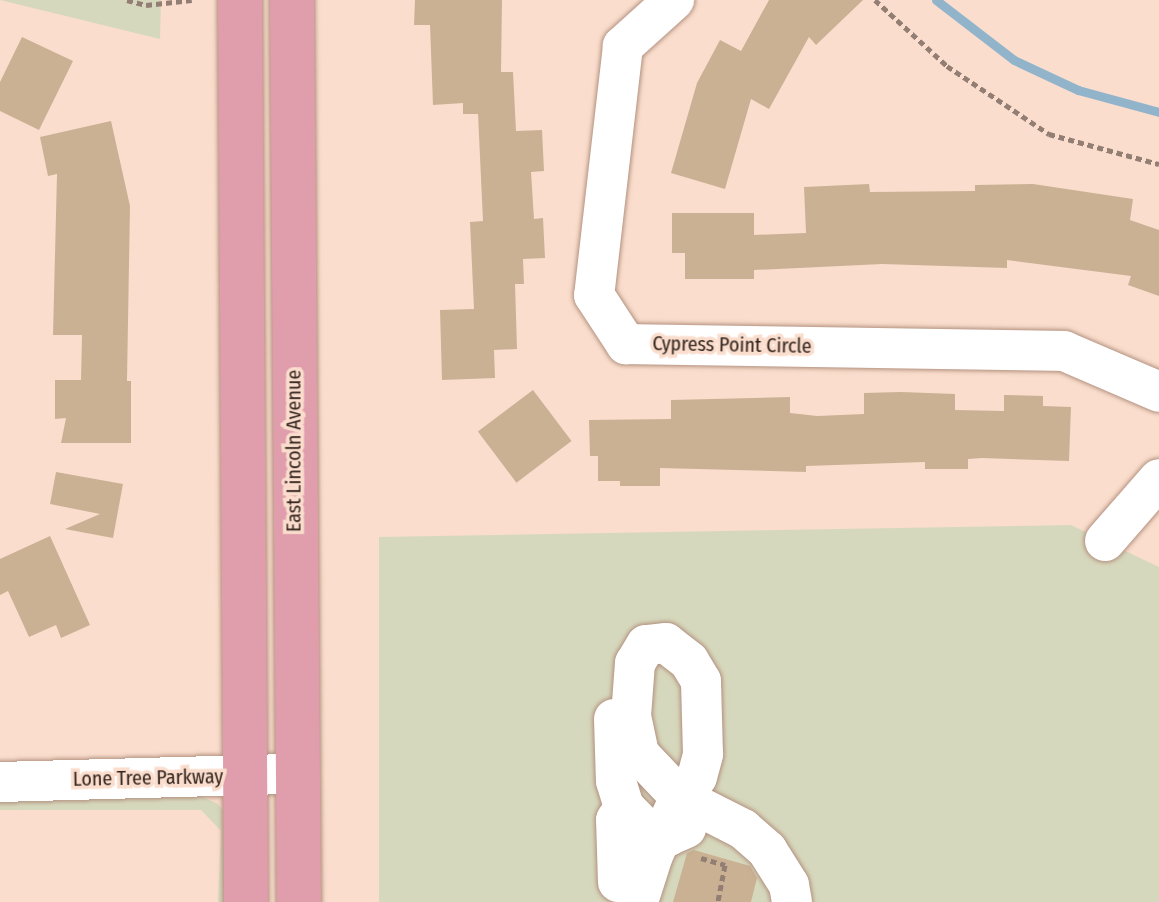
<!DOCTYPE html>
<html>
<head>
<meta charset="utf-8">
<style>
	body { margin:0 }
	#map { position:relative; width:1159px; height:902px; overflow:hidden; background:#faddcd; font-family:"Fira Sans Condensed",sans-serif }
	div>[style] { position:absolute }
	.green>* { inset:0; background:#d6d8bd }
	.stream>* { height:9px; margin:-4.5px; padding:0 4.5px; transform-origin:4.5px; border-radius:4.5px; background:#91b4cb }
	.building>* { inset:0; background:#cab194; transform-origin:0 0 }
	.path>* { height:5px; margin-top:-2.5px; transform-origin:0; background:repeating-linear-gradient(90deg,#937e73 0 6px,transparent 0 10px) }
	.roads { filter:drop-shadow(0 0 2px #b3917f) drop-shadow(0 0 2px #b3917f) }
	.minor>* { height:40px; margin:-20px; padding:0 20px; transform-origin:20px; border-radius:20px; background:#fff }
	.major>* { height:44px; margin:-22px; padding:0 22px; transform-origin:22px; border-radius:22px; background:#e09eac }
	span { translate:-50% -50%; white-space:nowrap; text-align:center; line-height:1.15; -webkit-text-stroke:7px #faddcd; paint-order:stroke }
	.street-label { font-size:20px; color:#32241d }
</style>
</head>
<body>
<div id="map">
	<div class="green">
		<i style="clip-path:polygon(0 0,161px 0,160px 39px)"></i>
		<i style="clip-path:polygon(1071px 525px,1159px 567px,1159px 902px,379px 902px,379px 537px)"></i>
		<i style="clip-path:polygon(201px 796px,218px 804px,235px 826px,234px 902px,218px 902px,221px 831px,201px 810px,0 810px,0 798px)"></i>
	</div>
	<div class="stream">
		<i style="left:936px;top:0;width:98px;rotate:37.6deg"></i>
		<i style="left:1014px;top:60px;width:71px;rotate:25.1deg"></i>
		<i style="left:1078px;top:90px;width:84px;rotate:15.2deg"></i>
	</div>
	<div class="building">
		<i style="clip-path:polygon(415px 0,502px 0,501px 72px,513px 72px,516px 131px,542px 130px,544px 171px,531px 172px,534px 219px,543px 218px,545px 258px,523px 259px,524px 284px,515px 284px,517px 349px,494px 350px,495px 378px,442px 380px,440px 310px,474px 309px,470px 222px,483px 221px,478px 114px,463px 114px,463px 103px,433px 105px,430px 25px,414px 25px)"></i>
		<i style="clip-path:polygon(769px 0,863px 0,816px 45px,809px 37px,769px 109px,751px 99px,725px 189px,671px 173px,697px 83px,720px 40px,741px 51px)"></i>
		<i style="clip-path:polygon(22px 37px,73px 61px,39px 130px,0 111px,0 82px)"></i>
		<i style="clip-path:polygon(111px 121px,130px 206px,127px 381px,131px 381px,131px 443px,61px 443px,66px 418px,55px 419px,55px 380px,81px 380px,82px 335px,53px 335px,57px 174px,48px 176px,40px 137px)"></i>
		<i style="clip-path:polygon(869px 184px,870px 192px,975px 191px,975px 185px,1033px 184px,1133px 199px,1130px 220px,1159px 230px,1159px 296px,1128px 285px,1131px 276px,1007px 260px,1007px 268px,882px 264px,754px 270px,754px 279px,685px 279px,685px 253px,672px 253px,672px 213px,754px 213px,754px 235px,806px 233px,804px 187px)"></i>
		<i style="left:533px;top:390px;width:64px;height:69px;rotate:53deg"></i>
		<i style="clip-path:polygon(901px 392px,955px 394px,955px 410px,1004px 411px,1004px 395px,1043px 396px,1043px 406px,1071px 407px,1069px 461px,982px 458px,968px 459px,968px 469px,925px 469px,925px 462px,806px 466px,806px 472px,660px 468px,660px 486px,620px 486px,620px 481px,598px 481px,598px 456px,590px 456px,589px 420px,671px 419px,671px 400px,790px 397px,790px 413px,817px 416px,864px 414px,864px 393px)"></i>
		<i style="clip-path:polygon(56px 472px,123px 484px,113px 538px,65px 529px,100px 514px,50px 504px)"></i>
		<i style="clip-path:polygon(50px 536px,90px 625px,61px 638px,56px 625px,29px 637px,8px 591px,0 595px,0 559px)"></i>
		<i style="clip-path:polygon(694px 850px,750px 866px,757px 878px,751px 902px,673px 902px,687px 853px)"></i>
	</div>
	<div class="path">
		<i style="left:127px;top:0;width:20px;rotate:15deg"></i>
		<i style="left:146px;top:5px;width:46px;rotate:-6.2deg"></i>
		<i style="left:875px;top:0;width:98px;rotate:42.5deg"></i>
		<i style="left:947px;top:66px;width:123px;rotate:33.7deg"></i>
		<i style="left:1049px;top:134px;width:114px;rotate:15.3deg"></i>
		<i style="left:701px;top:858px;width:25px;rotate:16deg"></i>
		<i style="left:725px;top:865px;width:38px;rotate:101deg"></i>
	</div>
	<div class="roads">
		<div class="minor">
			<i style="left:674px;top:0;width:69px;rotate:138deg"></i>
			<i style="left:623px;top:46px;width:251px;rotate:96.6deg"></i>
			<i style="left:594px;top:295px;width:59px;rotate:56.9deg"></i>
			<i style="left:626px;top:344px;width:438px;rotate:0.9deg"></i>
			<i style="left:1064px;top:351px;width:103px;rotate:23.3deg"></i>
			<i style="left:1105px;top:541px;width:82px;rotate:-48.9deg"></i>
			<i style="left:614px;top:719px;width:62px;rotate:88.2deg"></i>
			<i style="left:616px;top:781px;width:27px;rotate:73deg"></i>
			<i style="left:624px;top:807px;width:28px;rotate:45deg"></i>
			<i style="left:644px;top:827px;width:26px;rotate:21deg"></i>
			<i style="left:668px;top:836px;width:20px;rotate:-24deg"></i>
			<i style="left:0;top:782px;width:295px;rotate:-1.6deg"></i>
			<i style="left:618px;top:882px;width:62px;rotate:-91.8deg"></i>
			<i style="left:616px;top:820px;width:15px;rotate:-58deg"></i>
			<i style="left:638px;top:902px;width:49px;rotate:-72.3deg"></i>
			<i style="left:653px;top:855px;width:64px;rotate:-65deg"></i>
			<i style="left:680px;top:797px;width:26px;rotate:-50deg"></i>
			<i style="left:697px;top:777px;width:24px;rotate:-75deg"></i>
			<i style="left:703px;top:754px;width:73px;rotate:-91.6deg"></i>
			<i style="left:701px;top:681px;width:23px;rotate:-121deg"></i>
			<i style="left:689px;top:661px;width:29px;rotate:-142deg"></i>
			<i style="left:666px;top:643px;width:20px;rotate:174deg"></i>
			<i style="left:646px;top:645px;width:21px;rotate:121deg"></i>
			<i style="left:635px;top:663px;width:53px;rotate:94.3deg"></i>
			<i style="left:631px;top:716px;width:39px;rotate:78deg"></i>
			<i style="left:639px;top:754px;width:59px;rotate:46.4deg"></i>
			<i style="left:680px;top:797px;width:71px;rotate:26.9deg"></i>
			<i style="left:743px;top:829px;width:32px;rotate:41deg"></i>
			<i style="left:767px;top:850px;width:41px;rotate:57.8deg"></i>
			<i style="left:789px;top:885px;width:17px;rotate:80deg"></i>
		</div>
		<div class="major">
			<i style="left:240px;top:0;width:902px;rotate:89.62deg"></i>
			<i style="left:292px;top:0;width:902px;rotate:89.56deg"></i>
		</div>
	</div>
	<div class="street-label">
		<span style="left:732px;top:345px;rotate:1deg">Cypress Point Circle</span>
		<span style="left:294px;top:451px;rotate:-90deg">East Lincoln Avenue</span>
		<span style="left:148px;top:778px;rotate:-1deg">Lone Tree Parkway</span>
	</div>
</div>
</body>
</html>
